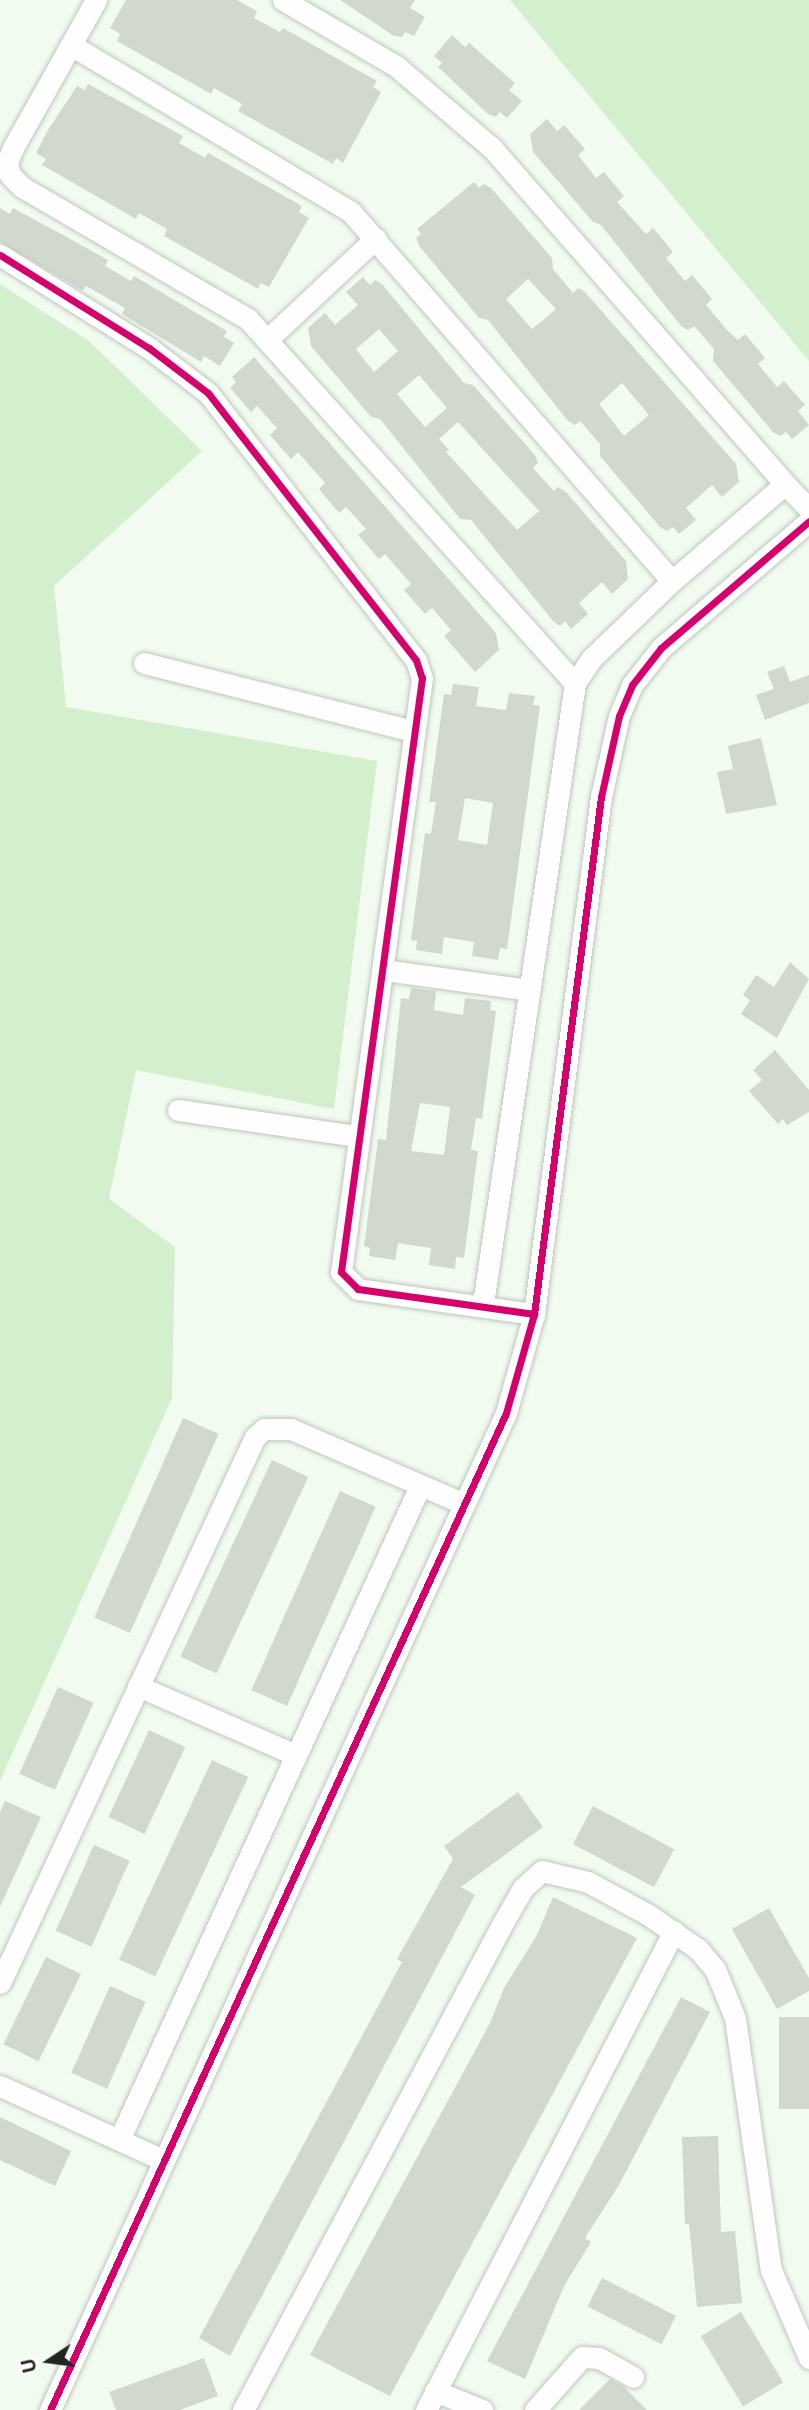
<!DOCTYPE html>
<html>
<head>
<meta charset="utf-8">
<style>
	body { margin:0 }
	#map { position:relative; width:809px; height:2410px; overflow:hidden; background:#f2fbf0; font-family:"Noto Sans",sans-serif }
	div>[style] { position:absolute }
	.green>* { inset:0; background:#d3efcd }
	.building>* { inset:0; background:#d1d9cf; transform-origin:0 0 }
	.roads { filter:drop-shadow(0 0 2px #bec6bd) drop-shadow(0 0 2px #bec6bd) }
	.street>* { height:21px; margin:-10.5px; padding:0 10.5px; transform-origin:10.5px; border-radius:10.5px; background:#fdfefd }
	.cycleway>* { height:7px; margin:-3.5px; padding:0 3.5px; transform-origin:3.5px; border-radius:3.5px; background:#d6006c }
	span { translate:-50% -50%; white-space:nowrap; text-align:center; line-height:1.15; -webkit-text-stroke:6px #fff; paint-order:stroke }
	.north { position:absolute; left:14px; top:2326px; width:70px; height:70px; -webkit-text-stroke:5px #fff; paint-order:stroke; rotate:257deg; font-size:19px; font-weight:700; line-height:28px; text-align:center; color:#20271f }
	.north::after { content:''; display:block; margin:auto; width:24px; height:32px; background:#20271f; clip-path:polygon(50% 0,100% 100%,50% 72%,0 100%) }
</style>
</head>
<body>
<div id="map">
	<div class="green">
		<i style="clip-path:polygon(510px 0,809px 0,809px 361px)"></i>
		<i style="clip-path:polygon(0 284px,89px 341px,202px 451px,54px 586px,66px 707px,377px 761px,334px 1109px,136px 1070px,109px 1199px,175px 1247px,172px 1398px,0 1781px)"></i>
	</div>
	<div class="building">
		<i style="clip-path:polygon(126px 0,237px 0,257px 11px,254px 18px,280px 32px,283px 28px,377px 81px,373px 87px,381px 92px,343px 163px,336px 158px,333px 164px,238px 111px,242px 104px,214px 88px,211px 94px,117px 41px,120px 34px,110px 28px)"></i>
		<i style="clip-path:polygon(340px 0,415px 0,410px 8px,425px 17px,414px 36px,405px 32px,402px 37px,394px 36px)"></i>
		<i style="clip-path:polygon(452px 35px,465px 47px,469px 43px,515px 83px,509px 90px,522px 101px,507px 118px,500px 112px,496px 117px,488px 114px,438px 67px,442px 63px,434px 56px)"></i>
		<i style="clip-path:polygon(88px 84px,183px 136px,179px 143px,205px 158px,208px 153px,302px 206px,299px 212px,309px 218px,269px 287px,261px 283px,258px 289px,164px 236px,167px 229px,139px 213px,136px 219px,42px 165px,46px 159px,36px 153px,48px 130px,77px 86px,85px 90px)"></i>
		<i style="clip-path:polygon(547px 119px,557px 131px,564px 125px,585px 149px,578px 155px,596px 178px,604px 172px,624px 196px,617px 202px,646px 234px,653px 228px,673px 252px,666px 258px,685px 281px,692px 275px,712px 299px,706px 305px,727px 330px,738px 340px,745px 334px,765px 358px,758px 364px,777px 387px,784px 381px,805px 405px,798px 411px,809px 425px,792px 439px,786px 432px,780px 436px,773px 432px,713px 361px,714px 349px,694px 326px,688px 330px,681px 326px,601px 225px,593px 222px,533px 152px,530px 134px)"></i>
		<i style="clip-path:polygon(evenodd,474px 182px,479px 188px,484px 184px,491px 188px,552px 258px,553px 269px,573px 293px,578px 288px,585px 292px,736px 464px,739px 482px,722px 497px,712px 485px,686px 508px,696px 520px,679px 534px,673px 527px,667px 531px,660px 527px,600px 456px,600px 444px,580px 421px,575px 425px,568px 421px,488px 320px,479px 318px,420px 247px,416px 238px,421px 234px,417px 229px,474px 182px,528px 279px,556px 309px,532px 329px,506px 299px,528px 279px,474px 182px,622px 383px,649px 415px,624px 436px,599px 404px,622px 383px)"></i>
		<i style="clip-path:polygon(0 208px,10px 214px,13px 208px,65px 236px,108px 260px,105px 266px,131px 281px,134px 276px,227px 331px,224px 337px,234px 343px,220px 366px,204px 356px,201px 362px,122px 314px,125px 308px,86px 286px,83px 291px,0 242px)"></i>
		<i style="clip-path:polygon(evenodd,363px 277px,370px 285px,375px 280px,382px 284px,464px 383px,473px 385px,535px 455px,538px 463px,533px 468px,554px 491px,557px 487px,565px 491px,626px 561px,628px 579px,612px 594px,602px 582px,579px 603px,588px 614px,571px 629px,565px 621px,560px 626px,553px 621px,471px 520px,460px 519px,380px 419px,371px 417px,311px 346px,308px 328px,325px 313px,335px 325px,358px 305px,346px 292px,363px 277px,379px 329px,398px 351px,374px 372px,356px 349px,379px 329px,363px 277px,419px 375px,447px 408px,425px 427px,397px 394px,419px 375px,363px 277px,458px 422px,539px 511px,517px 530px,446px 452px,449px 450px,439px 439px,458px 422px)"></i>
		<i style="clip-path:polygon(254px 357px,496px 633px,499px 650px,475px 672px,444px 636px,451px 630px,432px 608px,425px 614px,404px 590px,411px 584px,385px 554px,379px 559px,358px 535px,366px 529px,346px 507px,339px 513px,319px 489px,325px 483px,298px 452px,291px 459px,270px 435px,277px 428px,257px 406px,251px 412px,230px 388px,236px 382px,232px 377px)"></i>
		<i style="clip-path:polygon(784px 666px,790px 682px,809px 675px,809px 703px,765px 720px,756px 695px,774px 689px,767px 672px)"></i>
		<i style="clip-path:polygon(evenodd,453px 684px,479px 687px,476px 706px,506px 710px,509px 693px,535px 696px,533px 705px,540px 706px,507px 949px,500px 948px,498px 960px,472px 956px,474px 942px,444px 937px,442px 954px,416px 950px,417px 941px,411px 940px,425px 833px,431px 834px,436px 802px,429px 802px,444px 694px,451px 695px,453px 684px,465px 798px,493px 803px,487px 845px,458px 840px,465px 798px)"></i>
		<i style="clip-path:polygon(761px 738px,777px 805px,726px 814px,717px 772px,733px 769px,728px 746px)"></i>
		<i style="clip-path:polygon(790px 962px,809px 979px,777px 1038px,741px 1014px,750px 1000px,743px 995px,756px 975px,774px 987px)"></i>
		<i style="clip-path:polygon(evenodd,411px 988px,436px 991px,434px 1010px,463px 1015px,465px 998px,491px 1001px,490px 1010px,496px 1011px,482px 1119px,476px 1118px,471px 1150px,478px 1151px,464px 1258px,456px 1257px,455px 1269px,429px 1265px,431px 1248px,398px 1243px,395px 1260px,369px 1256px,370px 1248px,364px 1246px,378px 1139px,386px 1140px,401px 998px,409px 999px,411px 988px,420px 1103px,450px 1107px,444px 1155px,411px 1151px,420px 1103px)"></i>
		<i style="clip-path:polygon(775px 1050px,809px 1090px,809px 1112px,787px 1125px,783px 1119px,778px 1124px,749px 1091px,762px 1080px,753px 1070px)"></i>
		<i style="left:183px;top:1418px;width:39px;height:218px;rotate:24deg"></i>
		<i style="left:272px;top:1460px;width:40px;height:217px;rotate:25deg"></i>
		<i style="left:340px;top:1491px;width:39px;height:218px;rotate:24deg"></i>
		<i style="left:58px;top:1687px;width:39px;height:95px;rotate:24deg"></i>
		<i style="left:149px;top:1730px;width:40px;height:96px;rotate:25deg"></i>
		<i style="left:212px;top:1760px;width:40px;height:220px;rotate:25deg"></i>
		<i style="clip-path:polygon(518px 1792px,543px 1827px,461px 1887px,475px 1895px,230px 2356px,199px 2338px,402px 1962px,397px 1959px,453px 1859px,444px 1846px)"></i>
		<i style="clip-path:polygon(5px 1801px,41px 1817px,0 1907px,0 1812px)"></i>
		<i style="left:593px;top:1806px;width:92px;height:43px;rotate:28deg"></i>
		<i style="left:94px;top:1845px;width:39px;height:94px;rotate:24deg"></i>
		<i style="clip-path:polygon(553px 1897px,637px 1938px,390px 2396px,310px 2355px,490px 2023px,504px 1988px,537px 1935px)"></i>
		<i style="clip-path:polygon(769px 1908px,809px 1978px,809px 1991px,777px 2009px,732px 1929px)"></i>
		<i style="left:46px;top:1957px;width:39px;height:97px;rotate:26deg"></i>
		<i style="left:110px;top:1986px;width:39px;height:95px;rotate:24deg"></i>
		<i style="clip-path:polygon(681px 1997px,710px 2012px,619px 2185px,585px 2238px,591px 2242px,565px 2284px,525px 2379px,487px 2361px)"></i>
		<i style="left:779px;top:2017px;width:30px;height:92px"></i>
		<i style="clip-path:polygon(0 2117px,71px 2151px,55px 2186px,0 2160px)"></i>
		<i style="clip-path:polygon(718px 2136px,721px 2232px,735px 2231px,742px 2303px,697px 2307px,689px 2224px,685px 2224px,682px 2137px)"></i>
		<i style="left:602px;top:2278px;width:83px;height:32px;rotate:27deg"></i>
		<i style="left:741px;top:2312px;width:82px;height:47px;rotate:59deg"></i>
		<i style="clip-path:polygon(204px 2358px,218px 2396px,180px 2410px,116px 2410px,109px 2392px)"></i>
		<i style="clip-path:polygon(610px 2379px,624px 2387px,647px 2410px,579px 2410px)"></i>
	</div>
	<div class="roads">
		<div class="street">
			<i style="left:96px;top:0;width:170px;rotate:119.3deg"></i>
			<i style="left:13px;top:148px;width:16px;rotate:112deg"></i>
			<i style="left:7px;top:163px;width:12px;rotate:76deg"></i>
			<i style="left:10px;top:175px;width:17px;rotate:45deg"></i>
			<i style="left:22px;top:187px;width:262px;rotate:30.3deg"></i>
			<i style="left:248px;top:319px;width:489px;rotate:48.1deg"></i>
			<i style="left:283px;top:0;width:131px;rotate:30.3deg"></i>
			<i style="left:396px;top:66px;width:126px;rotate:40.5deg"></i>
			<i style="left:492px;top:148px;width:446px;rotate:48.9deg"></i>
			<i style="left:71px;top:45px;width:326px;rotate:30.8deg"></i>
			<i style="left:351px;top:212px;width:489px;rotate:49deg"></i>
			<i style="left:0;top:255px;width:176px;rotate:32deg"></i>
			<i style="left:149px;top:348px;width:74px;rotate:37.3deg"></i>
			<i style="left:208px;top:393px;width:338px;rotate:52.1deg"></i>
			<i style="left:416px;top:660px;width:19px;rotate:72deg"></i>
			<i style="left:422px;top:678px;width:599px;rotate:97.77deg"></i>
			<i style="left:341px;top:1272px;width:24px;rotate:45deg"></i>
			<i style="left:358px;top:1289px;width:178px;rotate:8.1deg"></i>
			<i style="left:269px;top:338px;width:146px;rotate:-43.1deg"></i>
			<i style="left:144px;top:663px;width:277px;rotate:14.2deg"></i>
			<i style="left:384px;top:970px;width:147px;rotate:7.8deg"></i>
			<i style="left:178px;top:1110px;width:181px;rotate:8.3deg"></i>
			<i style="left:483px;top:1304px;width:628px;rotate:-81.57deg"></i>
			<i style="left:575px;top:683px;width:30px;rotate:-56deg"></i>
			<i style="left:592px;top:658px;width:111px;rotate:-43.9deg"></i>
			<i style="left:672px;top:581px;width:149px;rotate:-40.6deg"></i>
			<i style="left:785px;top:484px;width:35px;rotate:46deg"></i>
			<i style="left:138px;top:1686px;width:170px;rotate:23.6deg"></i>
			<i style="left:0;top:1983px;width:603px;rotate:-64.97deg"></i>
			<i style="left:255px;top:1437px;width:12px;rotate:-42deg"></i>
			<i style="left:264px;top:1429px;width:27px"></i>
			<i style="left:291px;top:1429px;width:189px;rotate:23.4deg"></i>
			<i style="left:0;top:2086px;width:177px;rotate:24.4deg"></i>
			<i style="left:120px;top:2138px;width:718px;rotate:-65.29deg"></i>
			<i style="left:435px;top:2391px;width:51px;rotate:22deg"></i>
			<i style="left:50px;top:2410px;width:1096px;rotate:-65.42deg"></i>
			<i style="left:506px;top:1413px;width:103px;rotate:-74.2deg"></i>
			<i style="left:534px;top:1314px;width:521px;rotate:-82.62deg"></i>
			<i style="left:601px;top:797px;width:83px;rotate:-77.5deg"></i>
			<i style="left:619px;top:716px;width:34px;rotate:-67deg"></i>
			<i style="left:632px;top:685px;width:47px;rotate:-51.9deg"></i>
			<i style="left:661px;top:648px;width:195px;rotate:-40.6deg"></i>
			<i style="left:243px;top:2410px;width:554px;rotate:-61.91deg"></i>
			<i style="left:504px;top:1921px;width:38px;rotate:-60deg"></i>
			<i style="left:523px;top:1888px;width:25px;rotate:-42deg"></i>
			<i style="left:542px;top:1871px;width:47px;rotate:13.4deg"></i>
			<i style="left:588px;top:1882px;width:67px;rotate:28.5deg"></i>
			<i style="left:647px;top:1914px;width:62px;rotate:34.5deg"></i>
			<i style="left:698px;top:1949px;width:26px;rotate:50deg"></i>
			<i style="left:715px;top:1969px;width:53px;rotate:67.8deg"></i>
			<i style="left:735px;top:2018px;width:255px;rotate:81.9deg"></i>
			<i style="left:771px;top:2270px;width:96px;rotate:66.6deg"></i>
			<i style="left:426px;top:2410px;width:539px;rotate:-62.63deg"></i>
			<i style="left:535px;top:2410px;width:71px;rotate:-48.4deg"></i>
			<i style="left:582px;top:2357px;width:17px;rotate:3deg"></i>
			<i style="left:599px;top:2358px;width:39px;rotate:29deg"></i>
		</div>
	</div>
	<div class="cycleway">
		<i style="left:0;top:255px;width:176px;rotate:32deg"></i>
		<i style="left:149px;top:348px;width:74px;rotate:37.3deg"></i>
		<i style="left:208px;top:393px;width:338px;rotate:52.1deg"></i>
		<i style="left:416px;top:660px;width:19px;rotate:72deg"></i>
		<i style="left:422px;top:678px;width:599px;rotate:97.77deg"></i>
		<i style="left:341px;top:1272px;width:24px;rotate:45deg"></i>
		<i style="left:358px;top:1289px;width:178px;rotate:8.1deg"></i>
		<i style="left:50px;top:2410px;width:1096px;rotate:-65.42deg"></i>
		<i style="left:506px;top:1413px;width:103px;rotate:-74.2deg"></i>
		<i style="left:534px;top:1314px;width:521px;rotate:-82.62deg"></i>
		<i style="left:601px;top:797px;width:83px;rotate:-77.5deg"></i>
		<i style="left:619px;top:716px;width:34px;rotate:-67deg"></i>
		<i style="left:632px;top:685px;width:47px;rotate:-51.9deg"></i>
		<i style="left:661px;top:648px;width:195px;rotate:-40.6deg"></i>
	</div>
	<div class="north">U</div>
</div>
</body>
</html>
